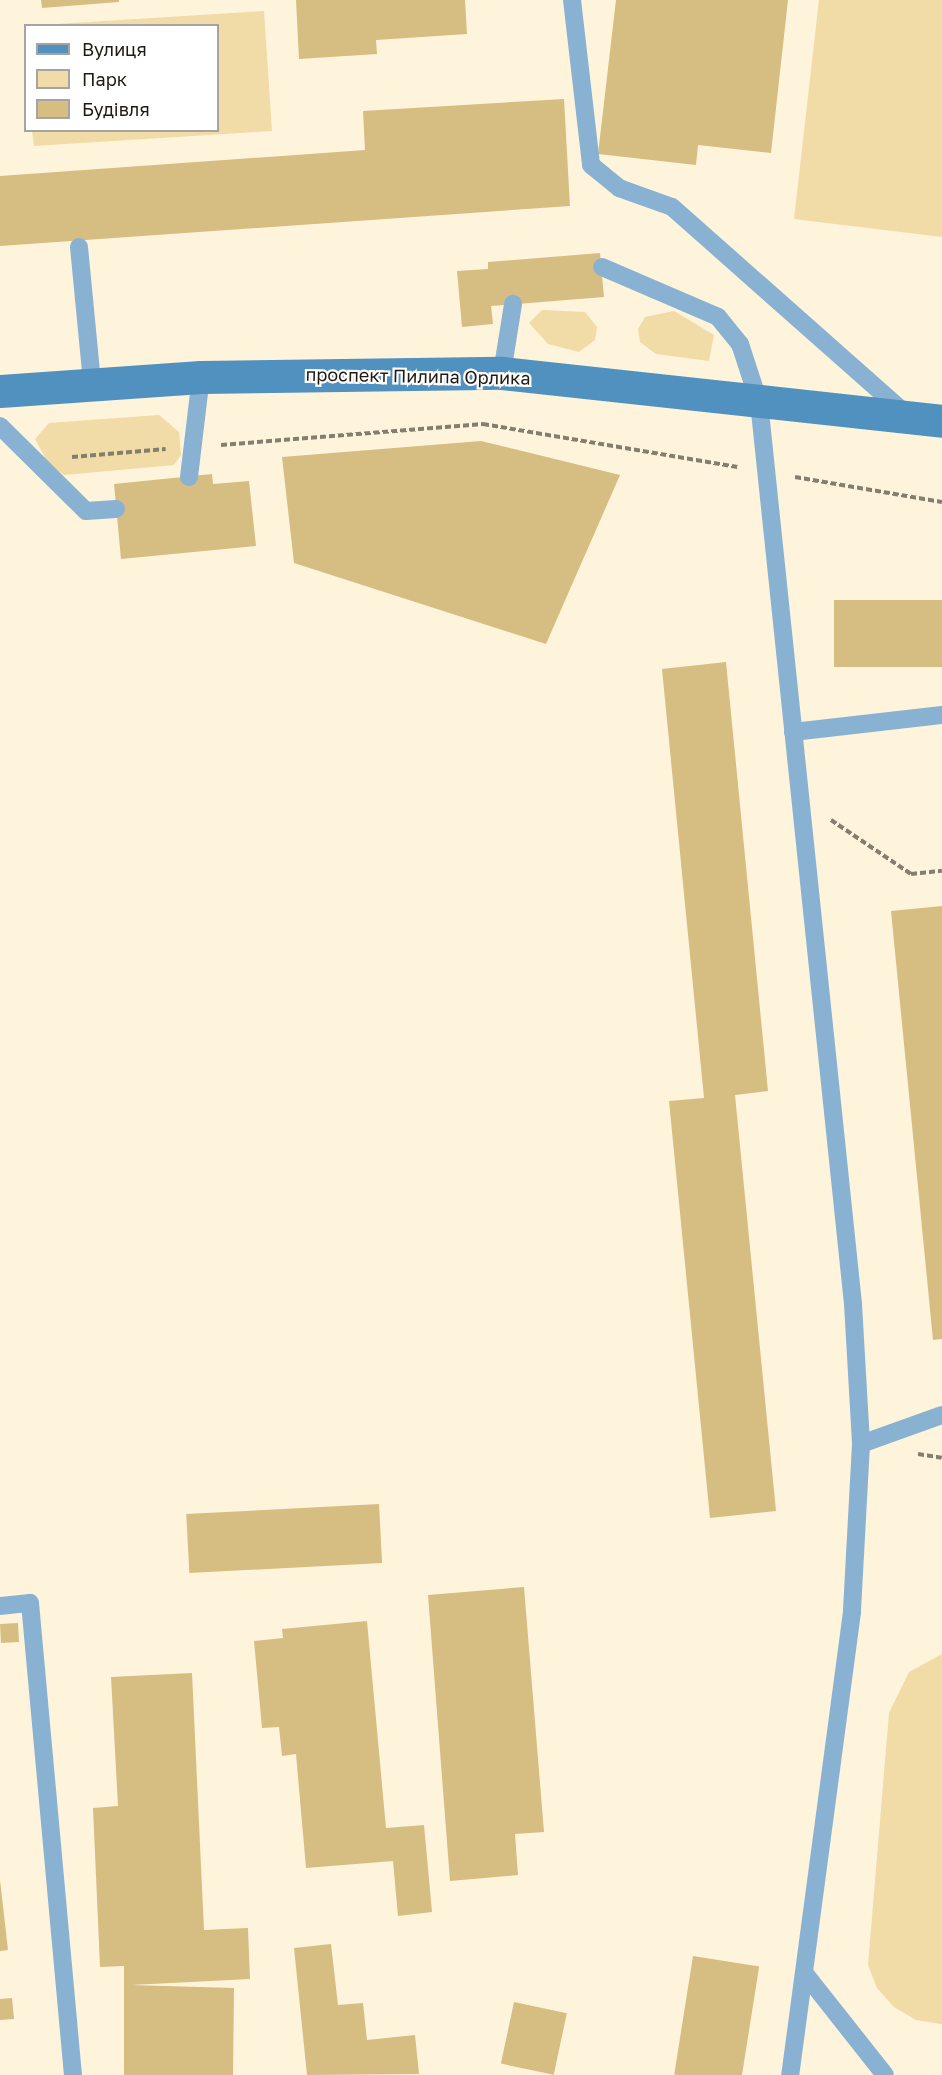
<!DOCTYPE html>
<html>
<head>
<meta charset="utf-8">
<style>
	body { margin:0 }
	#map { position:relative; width:942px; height:2075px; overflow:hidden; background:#fef4dc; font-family:"Golos Text",sans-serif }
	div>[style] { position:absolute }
	.green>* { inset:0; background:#f1dba6 }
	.building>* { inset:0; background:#d6bd82; transform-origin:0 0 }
	.path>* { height:4px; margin-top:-2px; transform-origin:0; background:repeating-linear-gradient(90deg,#847e6e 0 6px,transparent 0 9px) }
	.service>* { height:18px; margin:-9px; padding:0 9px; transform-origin:9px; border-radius:9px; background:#89b2d2 }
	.secondary>* { height:33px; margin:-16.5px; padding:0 16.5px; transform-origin:16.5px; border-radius:16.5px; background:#5091bf }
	span { translate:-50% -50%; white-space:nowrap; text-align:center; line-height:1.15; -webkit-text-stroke:4.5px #fff; paint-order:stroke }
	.street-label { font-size:18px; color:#1f1b13 }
	.legend { position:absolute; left:24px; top:24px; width:195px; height:108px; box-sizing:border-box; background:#fff; border:2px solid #a5a4a1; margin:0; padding:8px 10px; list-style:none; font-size:18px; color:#1f1b13 }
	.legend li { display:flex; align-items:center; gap:12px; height:30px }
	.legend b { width:30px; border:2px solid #a5a4a1 }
</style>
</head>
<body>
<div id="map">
	<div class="green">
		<i style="clip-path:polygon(819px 0,942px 0,942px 237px,794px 219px)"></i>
		<i style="clip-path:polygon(264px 11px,272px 131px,34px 146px,32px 131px,218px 130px,218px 26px,41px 25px)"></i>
		<i style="clip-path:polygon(542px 310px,585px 312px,597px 327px,595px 340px,579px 352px,548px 344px,529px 323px)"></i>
		<i style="clip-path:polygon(674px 311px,714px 335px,709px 361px,656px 354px,640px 342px,638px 329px,645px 317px)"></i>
		<i style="clip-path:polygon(159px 415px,179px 432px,181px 455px,174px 465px,64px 475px,48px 463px,35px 439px,49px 423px)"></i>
		<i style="clip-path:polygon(942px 1654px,942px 2024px,941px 2024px,916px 2020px,894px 2007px,877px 1988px,868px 1965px,889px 1713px,909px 1672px)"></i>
	</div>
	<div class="building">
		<i style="clip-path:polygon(41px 0,119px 0,119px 2px,42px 8px)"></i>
		<i style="clip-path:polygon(296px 0,465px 0,467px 34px,376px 40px,377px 54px,299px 59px)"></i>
		<i style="clip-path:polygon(616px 0,788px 0,771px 153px,698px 145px,696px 165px,598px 154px)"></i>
		<i style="clip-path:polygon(564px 99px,570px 206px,0 246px,0 176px,365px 150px,363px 111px)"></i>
		<i style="clip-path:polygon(600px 253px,604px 297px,491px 306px,493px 324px,462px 327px,457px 271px,488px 269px,488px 262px)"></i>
		<i style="clip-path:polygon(481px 441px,620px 475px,546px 644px,294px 563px,282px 457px)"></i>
		<i style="clip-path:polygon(212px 474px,213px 484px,249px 481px,256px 546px,121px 559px,114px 484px)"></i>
		<i style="left:942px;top:600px;width:67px;height:108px;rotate:90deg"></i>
		<i style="clip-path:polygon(726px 662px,768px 1091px,735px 1095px,776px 1511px,710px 1518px,669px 1101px,704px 1098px,662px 669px)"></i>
		<i style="clip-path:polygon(942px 906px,942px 1339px,933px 1340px,891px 911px)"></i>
		<i style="left:379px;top:1504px;width:59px;height:193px;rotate:87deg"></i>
		<i style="clip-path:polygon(524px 1587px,544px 1832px,515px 1834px,518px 1875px,450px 1881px,428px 1595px)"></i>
		<i style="clip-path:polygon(367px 1621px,386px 1828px,424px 1825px,432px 1912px,398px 1916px,393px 1861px,306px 1868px,296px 1754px,282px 1756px,279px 1727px,262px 1728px,254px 1641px,283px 1638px,282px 1629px)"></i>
		<i style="left:18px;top:1623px;width:19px;height:18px;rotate:87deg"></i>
		<i style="clip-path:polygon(192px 1673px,204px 1930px,248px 1928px,250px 1979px,131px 1985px,234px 1988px,233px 2075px,124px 2075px,124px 1966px,100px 1967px,93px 1808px,118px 1806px,111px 1677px)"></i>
		<i style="clip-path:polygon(0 1880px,8px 1950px,0 1951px)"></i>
		<i style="clip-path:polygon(331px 1944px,338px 2005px,363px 2003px,367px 2040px,415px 2035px,419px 2074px,307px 2075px,294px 1948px)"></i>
		<i style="left:693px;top:1956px;width:67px;height:120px;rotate:9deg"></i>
		<i style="clip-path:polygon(12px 1998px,14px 2019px,0 2020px,0 1999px)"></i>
		<i style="left:514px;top:2002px;width:54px;height:63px;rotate:12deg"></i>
	</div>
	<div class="path">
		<i style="left:221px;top:445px;width:263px;rotate:-4.6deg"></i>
		<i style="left:483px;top:424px;width:258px;rotate:9.6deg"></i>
		<i style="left:72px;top:457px;width:94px;rotate:-4.9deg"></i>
		<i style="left:795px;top:477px;width:149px;rotate:9.7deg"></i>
		<i style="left:831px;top:820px;width:97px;rotate:34deg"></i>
		<i style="left:911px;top:874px;width:31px;rotate:-6deg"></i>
		<i style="left:918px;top:1454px;width:24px;rotate:9deg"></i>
	</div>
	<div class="service">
		<i style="left:572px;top:0;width:166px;rotate:83.4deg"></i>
		<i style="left:591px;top:165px;width:36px;rotate:39deg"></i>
		<i style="left:619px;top:188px;width:56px;rotate:19.7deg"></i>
		<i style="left:672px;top:207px;width:312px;rotate:41.5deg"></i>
		<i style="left:79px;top:247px;width:137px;rotate:84.5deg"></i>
		<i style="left:602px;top:267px;width:126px;rotate:23.3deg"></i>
		<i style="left:718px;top:317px;width:35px;rotate:51deg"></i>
		<i style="left:740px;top:344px;width:61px;rotate:71.9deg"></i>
		<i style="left:759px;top:402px;width:907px;rotate:84.05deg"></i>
		<i style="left:853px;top:1304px;width:140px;rotate:86.7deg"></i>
		<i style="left:861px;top:1444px;width:168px;rotate:93.1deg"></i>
		<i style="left:852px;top:1612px;width:467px;rotate:97.6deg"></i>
		<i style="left:502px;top:373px;width:70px;rotate:-80.9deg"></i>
		<i style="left:0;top:426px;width:121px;rotate:44.7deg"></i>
		<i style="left:86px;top:511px;width:30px;rotate:-4deg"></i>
		<i style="left:189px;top:477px;width:101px;rotate:-83.2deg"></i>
		<i style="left:793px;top:732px;width:150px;rotate:-6.5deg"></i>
		<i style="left:861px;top:1444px;width:86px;rotate:-19.7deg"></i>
		<i style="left:0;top:1606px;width:30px;rotate:-6deg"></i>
		<i style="left:30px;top:1603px;width:474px;rotate:84.8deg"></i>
		<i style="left:806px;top:1975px;width:127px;rotate:51.7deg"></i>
	</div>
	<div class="secondary">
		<i style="left:0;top:391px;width:201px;rotate:-4deg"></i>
		<i style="left:201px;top:377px;width:301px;rotate:-0.8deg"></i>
		<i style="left:502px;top:373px;width:443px;rotate:6.2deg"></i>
	</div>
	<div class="street-label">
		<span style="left:418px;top:376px;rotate:1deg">проспект Пилипа Орлика</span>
	</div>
	<ul class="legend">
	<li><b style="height:8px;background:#5091bf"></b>Вулиця</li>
	<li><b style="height:16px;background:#f1dba6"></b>Парк</li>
	<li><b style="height:16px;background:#d6bd82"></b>Будівля</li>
	</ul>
</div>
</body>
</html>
